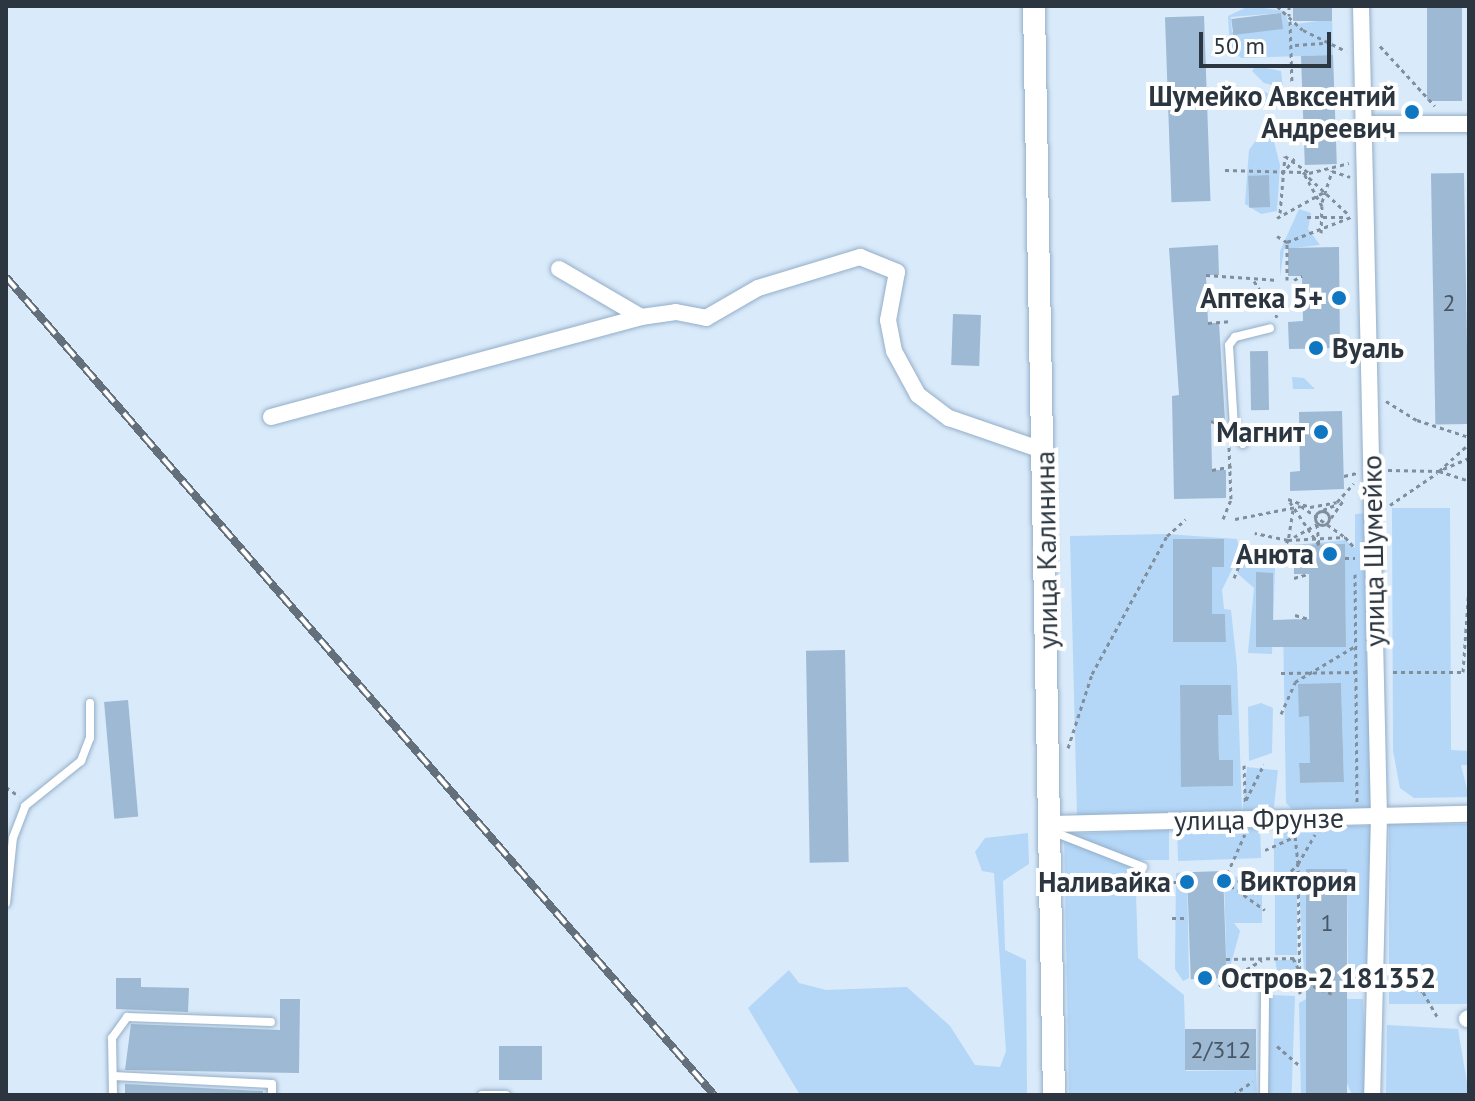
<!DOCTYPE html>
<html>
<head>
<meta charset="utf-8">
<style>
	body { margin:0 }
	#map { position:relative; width:1475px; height:1101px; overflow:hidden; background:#d9eafa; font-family:"PT Sans",sans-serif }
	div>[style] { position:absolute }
	.green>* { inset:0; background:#b4d6f7; transform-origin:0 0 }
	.building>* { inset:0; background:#9db9d3; transform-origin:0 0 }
	.path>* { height:3px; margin-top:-1.5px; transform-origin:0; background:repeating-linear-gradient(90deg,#818f9c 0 4px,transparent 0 8px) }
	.path>.ring { margin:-1.5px; padding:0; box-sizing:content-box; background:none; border:3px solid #818f9c; border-radius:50% }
	.roads { filter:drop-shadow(0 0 2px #93aec8) drop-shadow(0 0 2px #93aec8) }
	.lane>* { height:8px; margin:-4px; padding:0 4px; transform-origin:4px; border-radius:4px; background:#fff }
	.street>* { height:16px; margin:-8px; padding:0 8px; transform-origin:8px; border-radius:8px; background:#fff }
	.secondary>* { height:22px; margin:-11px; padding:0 11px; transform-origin:11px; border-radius:11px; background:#fff }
	.rail>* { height:8px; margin-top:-4px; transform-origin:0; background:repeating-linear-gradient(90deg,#fff 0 15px,#63707c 0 30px); box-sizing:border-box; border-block:2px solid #63707c }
	.dots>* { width:22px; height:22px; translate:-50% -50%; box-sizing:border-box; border:4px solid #fff; border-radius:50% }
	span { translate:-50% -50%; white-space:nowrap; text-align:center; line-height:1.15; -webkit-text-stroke:8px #fff; paint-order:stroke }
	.number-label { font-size:24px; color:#485765 }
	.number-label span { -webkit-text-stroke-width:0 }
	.poi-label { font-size:28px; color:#2b3640; font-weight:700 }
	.right { translate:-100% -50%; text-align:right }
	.left { translate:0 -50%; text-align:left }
	.street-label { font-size:28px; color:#2b3640 }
	.frame { position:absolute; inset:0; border:8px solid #2b3640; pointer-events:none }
	.scale { position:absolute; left:1199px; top:32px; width:132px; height:36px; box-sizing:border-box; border:4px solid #2b3640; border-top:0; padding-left:10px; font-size:24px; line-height:28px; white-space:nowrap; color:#2b3640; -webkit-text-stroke:6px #fff; paint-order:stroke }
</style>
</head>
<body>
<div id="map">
	<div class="green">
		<i style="clip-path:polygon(evenodd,1249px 6px,1285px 11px,1289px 25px,1332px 19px,1333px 55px,1241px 58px,1230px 48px,1228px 16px,1249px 6px,1281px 13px,1282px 29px,1232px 32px,1231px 17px,1281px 13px)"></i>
		<i style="clip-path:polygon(1256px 66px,1281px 71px,1283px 88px,1264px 83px,1252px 71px)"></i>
		<i style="clip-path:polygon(1256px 87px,1269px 94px,1282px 100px,1264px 107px)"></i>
		<i style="clip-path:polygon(evenodd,1263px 131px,1273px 138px,1280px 165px,1277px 211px,1261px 214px,1245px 204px,1249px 150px,1263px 131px,1269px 175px,1270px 207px,1249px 207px,1248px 176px,1269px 175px)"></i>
		<i style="clip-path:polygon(1299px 209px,1311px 213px,1308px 229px,1320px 245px,1284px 249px,1280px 277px,1280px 251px)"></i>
		<i style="clip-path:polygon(1292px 377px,1304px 378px,1315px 389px,1293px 389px)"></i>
		<i style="clip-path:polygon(1392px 508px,1450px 508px,1451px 750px,1469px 751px,1469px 765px,1461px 765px,1469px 797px,1414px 798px,1400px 788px,1393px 751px)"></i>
		<i style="clip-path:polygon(evenodd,1370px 513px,1374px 807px,1295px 812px,1286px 803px,1283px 620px,1296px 619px,1297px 647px,1346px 647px,1345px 545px,1294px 545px,1345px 540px,1355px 548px,1355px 514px,1370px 513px,1341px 683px,1344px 782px,1300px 783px,1299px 763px,1310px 763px,1309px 716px,1300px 717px,1341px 683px)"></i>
		<i style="clip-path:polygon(evenodd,1166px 534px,1237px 539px,1240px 553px,1222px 590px,1224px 609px,1231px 610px,1237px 666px,1242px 812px,1077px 815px,1070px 536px,1166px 534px,1173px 539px,1224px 539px,1224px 567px,1212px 567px,1212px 614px,1225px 614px,1226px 641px,1174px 642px,1173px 539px,1166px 534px,1231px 685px,1232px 714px,1218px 715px,1219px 760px,1233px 760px,1233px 786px,1182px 787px,1180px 686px,1231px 685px)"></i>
		<i style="clip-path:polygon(evenodd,1243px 561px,1275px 568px,1272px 654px,1248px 653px,1254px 588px,1237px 573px,1243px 561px,1256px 573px,1273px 573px,1273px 646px,1256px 646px,1256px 573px)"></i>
		<i style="clip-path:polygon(1261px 703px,1273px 708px,1272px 753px,1249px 761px,1248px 707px)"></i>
		<i style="left:1247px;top:767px;width:31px;height:46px;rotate:6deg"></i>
		<i style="left:1389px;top:824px;width:80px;height:180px"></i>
		<i style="clip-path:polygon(evenodd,1274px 825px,1371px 826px,1367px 971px,1355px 990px,1305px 990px,1299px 888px,1274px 888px,1274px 825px,1306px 869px,1347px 869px,1348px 979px,1306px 979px,1306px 869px)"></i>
		<i style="left:1260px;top:827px;width:31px;height:83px;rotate:88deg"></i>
		<i style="clip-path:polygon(1169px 830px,1169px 860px,1135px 860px,1138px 958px,1184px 995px,1186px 1071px,1256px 1070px,1257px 1095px,1069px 1095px,1064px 834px)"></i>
		<i style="clip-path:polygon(1028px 833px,1029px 864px,1003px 881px,1005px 950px,1026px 960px,1027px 1095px,800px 1095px,748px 1008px,789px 970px,799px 983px,826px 990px,907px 987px,950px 1026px,975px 1065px,1000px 1067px,1006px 1051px,994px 873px,982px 871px,975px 852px,985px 838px)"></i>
		<i style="clip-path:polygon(1187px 872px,1189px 978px,1183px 981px,1175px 969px,1176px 873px)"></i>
		<i style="clip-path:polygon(1262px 876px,1262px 923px,1234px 923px,1240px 931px,1227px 978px,1224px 877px)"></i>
		<i style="left:1275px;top:890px;width:22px;height:65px"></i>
		<i style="clip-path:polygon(1275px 960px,1297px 960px,1297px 991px,1280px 985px)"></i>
		<i style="left:1268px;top:995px;width:27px;height:100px;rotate:2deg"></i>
		<i style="clip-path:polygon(1306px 999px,1363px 999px,1368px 1095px,1352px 1095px,1313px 1003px,1316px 1095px,1301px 1095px,1299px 1003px)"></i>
		<i style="clip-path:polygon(1387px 1025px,1458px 1029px,1469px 1095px,1386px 1095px)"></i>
	</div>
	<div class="building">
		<i style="left:1293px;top:6px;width:39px;height:15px"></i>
		<i style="left:1427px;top:6px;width:35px;height:95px"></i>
		<i style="left:1281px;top:13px;width:16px;height:50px;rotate:83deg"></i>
		<i style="left:1204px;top:16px;width:185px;height:39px;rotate:88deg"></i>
		<i style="left:1333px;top:55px;width:109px;height:32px;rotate:88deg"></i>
		<i style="left:1464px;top:173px;width:251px;height:33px;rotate:89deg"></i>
		<i style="left:1269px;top:175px;width:32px;height:21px;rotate:88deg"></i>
		<i style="clip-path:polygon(1218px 245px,1219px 275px,1206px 275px,1208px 323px,1219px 323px,1225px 421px,1211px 421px,1212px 470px,1226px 470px,1226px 498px,1174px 499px,1172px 396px,1179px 395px,1169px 248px)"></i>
		<i style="clip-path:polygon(1339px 247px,1340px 348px,1289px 349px,1288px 322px,1303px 321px,1302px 276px,1288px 276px,1288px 248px)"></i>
		<i style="left:953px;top:314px;width:28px;height:51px;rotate:2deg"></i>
		<i style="left:1268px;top:351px;width:59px;height:18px;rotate:89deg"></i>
		<i style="clip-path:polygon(1342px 411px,1344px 489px,1290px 491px,1290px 472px,1300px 471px,1299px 412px)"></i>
		<i style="clip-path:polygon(1173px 539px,1224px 539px,1224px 567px,1212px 567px,1212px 614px,1225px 614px,1226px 642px,1173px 642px)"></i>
		<i style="clip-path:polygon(1345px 544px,1346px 647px,1256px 647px,1256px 572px,1273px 573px,1273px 620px,1309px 619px,1309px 574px,1294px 574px,1294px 545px)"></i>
		<i style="left:845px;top:650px;width:212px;height:39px;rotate:89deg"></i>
		<i style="clip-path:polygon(1341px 683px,1344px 782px,1300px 783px,1299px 763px,1310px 763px,1309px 716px,1299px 717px,1298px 684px)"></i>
		<i style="clip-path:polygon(1180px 685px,1231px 685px,1232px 715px,1218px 715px,1219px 760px,1233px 760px,1233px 786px,1181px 787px)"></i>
		<i style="left:128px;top:700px;width:117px;height:24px;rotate:85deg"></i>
		<i style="left:1306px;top:869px;width:41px;height:226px"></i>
		<i style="left:1223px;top:871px;width:107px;height:36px;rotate:88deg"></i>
		<i style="clip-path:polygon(116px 978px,141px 978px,141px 987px,189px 988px,188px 1012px,116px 1009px)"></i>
		<i style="clip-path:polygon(280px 999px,300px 999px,299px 1073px,125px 1070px,131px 1024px,280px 1030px)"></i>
		<i style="left:1256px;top:1029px;width:41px;height:71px;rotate:90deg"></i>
		<i style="left:499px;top:1046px;width:43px;height:34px"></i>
		<i style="clip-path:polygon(125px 1084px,263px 1091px,263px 1095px,125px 1095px)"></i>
	</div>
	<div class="path">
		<i style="left:1277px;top:6px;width:35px;rotate:43deg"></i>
		<i style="left:1303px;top:30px;width:48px;rotate:26deg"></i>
		<i style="left:1289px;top:6px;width:10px;rotate:90deg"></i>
		<i style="left:1290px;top:21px;width:63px;rotate:88.2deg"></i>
		<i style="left:1295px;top:45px;width:28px;rotate:-4deg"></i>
		<i style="left:1380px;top:46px;width:81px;rotate:47.5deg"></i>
		<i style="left:1225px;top:170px;width:78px;rotate:1.5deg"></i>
		<i style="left:1282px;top:174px;width:21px;rotate:-51deg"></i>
		<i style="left:1322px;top:202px;width:33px;rotate:-72deg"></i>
		<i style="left:1332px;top:171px;width:19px;rotate:18deg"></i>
		<i style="left:1280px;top:213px;width:57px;rotate:-85deg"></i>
		<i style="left:1285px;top:156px;width:29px;rotate:35deg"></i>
		<i style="left:1309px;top:173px;width:41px;rotate:-14deg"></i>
		<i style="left:1307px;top:217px;width:40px"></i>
		<i style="left:1277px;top:218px;width:54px;rotate:-29deg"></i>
		<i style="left:1321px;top:233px;width:27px;rotate:-88deg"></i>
		<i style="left:1322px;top:206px;width:39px;rotate:-119deg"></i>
		<i style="left:1303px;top:172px;width:62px;rotate:43deg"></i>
		<i style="left:1277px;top:236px;width:12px;rotate:31deg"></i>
		<i style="left:1287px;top:242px;width:69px;rotate:-21.3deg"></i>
		<i style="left:1206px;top:275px;width:72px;rotate:4deg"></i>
		<i style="left:1287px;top:280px;width:38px;rotate:-90deg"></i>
		<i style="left:1294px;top:280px;width:9px;rotate:-27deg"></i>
		<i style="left:1254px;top:281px;width:43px;rotate:57.4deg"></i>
		<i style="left:1208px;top:323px;width:21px;rotate:-5deg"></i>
		<i style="left:1386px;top:401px;width:36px;rotate:32deg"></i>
		<i style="left:1417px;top:420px;width:55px;rotate:18.1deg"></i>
		<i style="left:1211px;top:421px;width:12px;rotate:24deg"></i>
		<i style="left:1469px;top:458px;width:33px;rotate:157deg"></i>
		<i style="left:1439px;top:471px;width:32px;rotate:18deg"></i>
		<i style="left:1212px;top:470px;width:20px;rotate:-11deg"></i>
		<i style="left:1388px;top:470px;width:51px;rotate:1.1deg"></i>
		<i style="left:1439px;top:471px;width:40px;rotate:-42deg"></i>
		<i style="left:1344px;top:476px;width:13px;rotate:-13deg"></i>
		<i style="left:1390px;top:505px;width:57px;rotate:-34.2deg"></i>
		<i style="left:1293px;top:510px;width:30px;rotate:99deg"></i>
		<i style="left:1288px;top:540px;width:57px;rotate:-3deg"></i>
		<i style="left:1345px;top:537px;width:15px;rotate:48deg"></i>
		<i style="left:1323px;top:510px;width:16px;rotate:-22deg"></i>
		<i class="ring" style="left:1315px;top:511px;width:11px;height:11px"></i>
		<i style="left:1331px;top:518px;width:24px;rotate:-55deg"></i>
		<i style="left:1223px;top:519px;width:22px;rotate:-68deg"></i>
		<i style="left:1231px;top:499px;width:53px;rotate:-92.2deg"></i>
		<i style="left:1235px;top:519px;width:67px;rotate:-11.1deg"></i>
		<i style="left:1301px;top:506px;width:54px;rotate:35.2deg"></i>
		<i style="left:1294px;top:537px;width:26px;rotate:-29deg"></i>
		<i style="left:1317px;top:524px;width:21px;rotate:85deg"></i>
		<i style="left:1319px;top:545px;width:55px;rotate:-124deg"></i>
		<i style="left:1288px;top:499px;width:23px;rotate:20deg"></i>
		<i style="left:1310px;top:507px;width:27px;rotate:-10deg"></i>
		<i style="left:1337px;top:502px;width:25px;rotate:-48deg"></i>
		<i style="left:1345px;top:558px;width:10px"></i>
		<i style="left:1355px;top:574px;width:228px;rotate:89.5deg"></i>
		<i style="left:1234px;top:578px;width:22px;rotate:-68deg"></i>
		<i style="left:1242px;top:558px;width:37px;rotate:-2deg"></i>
		<i style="left:1279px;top:557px;width:19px;rotate:-62deg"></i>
		<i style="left:1288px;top:540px;width:34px;rotate:-168deg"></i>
		<i style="left:1294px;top:578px;width:15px;rotate:-16deg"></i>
		<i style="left:1295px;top:615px;width:15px;rotate:16deg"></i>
		<i style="left:1393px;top:672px;width:70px"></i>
		<i style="left:1463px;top:672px;width:86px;rotate:-86deg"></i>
		<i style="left:1281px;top:673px;width:76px;rotate:-0.8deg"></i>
		<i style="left:1281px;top:714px;width:35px;rotate:-66deg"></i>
		<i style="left:1295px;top:682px;width:72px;rotate:-30.8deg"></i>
		<i style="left:1068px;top:748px;width:78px;rotate:-72deg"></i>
		<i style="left:1092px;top:674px;width:157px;rotate:-61.5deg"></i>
		<i style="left:1167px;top:536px;width:25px;rotate:-42deg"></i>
		<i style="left:1244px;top:765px;width:38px;rotate:88deg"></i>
		<i style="left:6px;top:787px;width:16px;rotate:35deg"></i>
		<i style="left:1246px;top:800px;width:40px;rotate:-63.4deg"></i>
		<i style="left:1265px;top:850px;width:32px;rotate:-24deg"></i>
		<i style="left:1224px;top:881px;width:51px;rotate:-65.9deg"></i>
		<i style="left:1224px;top:881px;width:50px;rotate:35.3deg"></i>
		<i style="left:1229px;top:881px;width:36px"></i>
		<i style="left:1172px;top:882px;width:15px"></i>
		<i style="left:1265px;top:888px;width:35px"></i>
		<i style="left:1274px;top:888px;width:34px;rotate:-45deg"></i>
		<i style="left:1298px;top:864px;width:30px;rotate:-96deg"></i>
		<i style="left:1172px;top:918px;width:16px"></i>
		<i style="left:1293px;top:958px;width:28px;rotate:63deg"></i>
		<i style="left:1306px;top:983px;width:28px;rotate:23deg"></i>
		<i style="left:1226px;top:959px;width:72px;rotate:-0.8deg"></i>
		<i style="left:1393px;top:970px;width:37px;rotate:36deg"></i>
		<i style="left:1423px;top:992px;width:30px;rotate:60deg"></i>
		<i style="left:1205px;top:986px;width:8px;rotate:-90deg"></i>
		<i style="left:1219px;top:986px;width:50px;rotate:-31.2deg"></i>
		<i style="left:1300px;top:994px;width:130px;rotate:-90.9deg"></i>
		<i style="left:1298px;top:864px;width:34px;rotate:-60deg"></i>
		<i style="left:1277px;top:1046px;width:28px;rotate:41deg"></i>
		<i style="left:1233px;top:1095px;width:24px;rotate:-35deg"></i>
	</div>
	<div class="roads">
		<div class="lane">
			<i style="left:1243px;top:444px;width:19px;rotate:-118deg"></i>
			<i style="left:1234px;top:427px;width:82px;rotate:-93.5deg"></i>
			<i style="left:1229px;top:345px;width:10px;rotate:-53deg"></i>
			<i style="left:1235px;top:337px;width:36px;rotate:-14deg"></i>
			<i style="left:1051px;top:831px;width:99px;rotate:21.4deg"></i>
			<i style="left:6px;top:903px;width:65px;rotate:-83.9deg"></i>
			<i style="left:13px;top:838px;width:34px;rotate:-69deg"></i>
			<i style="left:25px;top:806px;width:72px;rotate:-38.8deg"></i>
			<i style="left:81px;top:761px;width:25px;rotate:-69deg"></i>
			<i style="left:90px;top:738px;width:35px;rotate:-90deg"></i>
			<i style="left:113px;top:1076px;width:159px;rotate:2.9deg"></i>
			<i style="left:272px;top:1084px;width:11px;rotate:90deg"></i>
			<i style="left:113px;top:1095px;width:57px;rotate:-91deg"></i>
			<i style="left:112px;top:1038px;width:26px;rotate:-54deg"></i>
			<i style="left:127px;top:1017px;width:144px;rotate:2deg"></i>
			<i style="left:482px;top:1095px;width:24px"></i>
			<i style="left:1264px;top:1095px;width:104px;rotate:-89.4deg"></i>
		</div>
		<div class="street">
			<i style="left:1361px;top:6px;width:810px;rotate:88.73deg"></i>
			<i style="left:1379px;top:816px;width:279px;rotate:91.4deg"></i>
			<i style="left:1364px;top:124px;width:105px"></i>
			<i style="left:559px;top:269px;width:95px;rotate:30.3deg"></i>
			<i style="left:271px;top:417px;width:383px;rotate:-15.1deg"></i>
			<i style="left:641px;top:317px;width:35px;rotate:-8deg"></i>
			<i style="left:676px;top:312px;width:31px;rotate:11deg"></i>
			<i style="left:706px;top:318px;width:60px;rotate:-30deg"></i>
			<i style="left:758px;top:288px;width:107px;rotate:-16.9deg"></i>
			<i style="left:860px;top:257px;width:40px;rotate:22deg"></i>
			<i style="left:897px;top:272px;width:49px;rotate:100.6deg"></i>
			<i style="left:888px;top:320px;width:32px;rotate:79deg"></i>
			<i style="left:894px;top:351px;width:50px;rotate:61.4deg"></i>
			<i style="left:918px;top:395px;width:39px;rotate:37deg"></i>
			<i style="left:949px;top:418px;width:102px;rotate:19deg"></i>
			<i style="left:1050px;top:824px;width:419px;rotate:-1.4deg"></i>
			<i style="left:1467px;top:1019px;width:2px;rotate:-27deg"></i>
		</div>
		<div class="secondary">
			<i style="left:1034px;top:6px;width:1089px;rotate:88.95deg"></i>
		</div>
	</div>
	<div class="rail">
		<i style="left:6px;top:277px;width:1082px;rotate:49.12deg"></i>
	</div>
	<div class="dots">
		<i style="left:1412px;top:112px;background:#0f76c1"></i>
		<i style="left:1339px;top:298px;background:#0f76c1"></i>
		<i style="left:1316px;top:348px;background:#0f76c1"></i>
		<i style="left:1321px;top:432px;background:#0f76c1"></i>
		<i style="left:1330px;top:554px;background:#0f76c1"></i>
		<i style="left:1224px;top:881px;background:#0f76c1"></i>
		<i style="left:1187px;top:882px;background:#0f76c1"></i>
		<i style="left:1205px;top:978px;background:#0f76c1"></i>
	</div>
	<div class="number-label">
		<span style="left:1449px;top:303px">2</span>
		<span style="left:1327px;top:923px">1</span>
		<span style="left:1221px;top:1050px">2/312</span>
	</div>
	<div class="poi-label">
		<span class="right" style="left:1396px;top:112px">Шумейко Авксентий<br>Андреевич</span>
		<span class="right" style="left:1323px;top:298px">Аптека 5+</span>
		<span class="left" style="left:1332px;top:348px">Вуаль</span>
		<span class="right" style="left:1305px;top:432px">Магнит</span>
		<span class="right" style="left:1314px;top:554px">Анюта</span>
		<span class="left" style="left:1240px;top:881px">Виктория</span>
		<span class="right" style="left:1171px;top:882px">Наливайка</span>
		<span class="left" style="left:1221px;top:978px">Остров-2 181352</span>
	</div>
	<div class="street-label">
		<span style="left:1046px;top:550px;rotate:-91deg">улица Калинина</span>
		<span style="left:1373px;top:551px;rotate:-91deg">улица Шумейко</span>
		<span style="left:1259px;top:819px;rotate:-1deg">улица Фрунзе</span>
	</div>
	<div class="frame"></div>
	<div class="scale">50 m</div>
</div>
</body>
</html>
